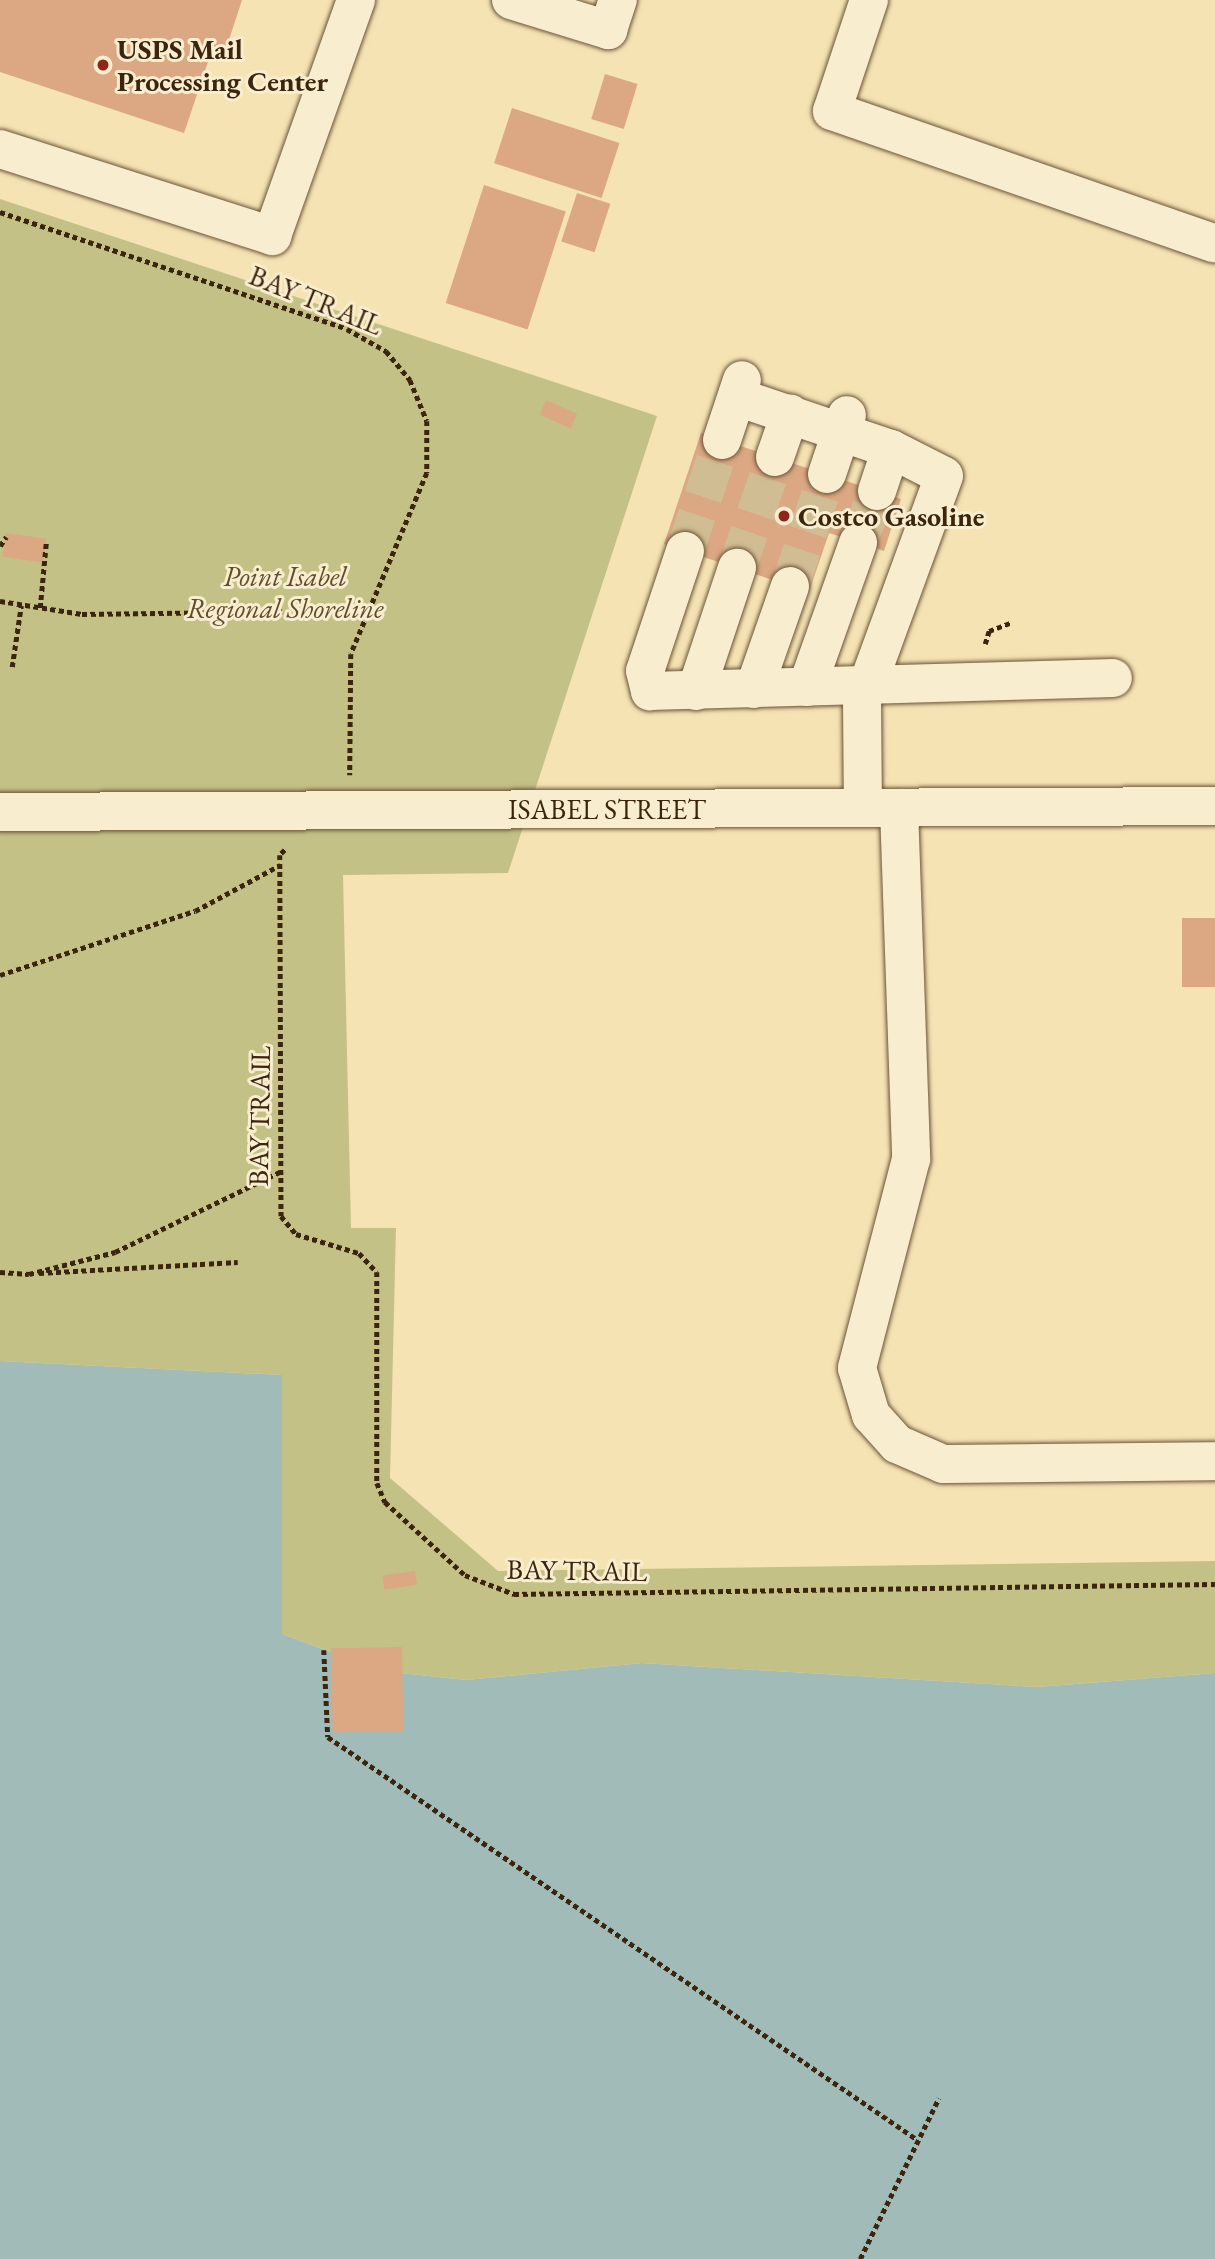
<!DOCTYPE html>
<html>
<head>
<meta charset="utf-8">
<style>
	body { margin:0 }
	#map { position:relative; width:1215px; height:2259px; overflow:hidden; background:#f5e3b4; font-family:"EB Garamond",serif }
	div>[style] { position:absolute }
	.green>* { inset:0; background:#c4c187 }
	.water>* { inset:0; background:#a1bbb8 }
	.building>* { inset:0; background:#dca783; transform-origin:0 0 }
	.minor-tunnel>* { height:38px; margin-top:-19px; transform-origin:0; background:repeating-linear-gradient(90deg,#d0bd93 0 38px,transparent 0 57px) }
	.path>* { height:4.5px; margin-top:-2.25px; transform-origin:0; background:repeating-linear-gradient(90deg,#3c250f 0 5px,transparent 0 8.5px) }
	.roads { filter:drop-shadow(0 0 2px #6a5438) drop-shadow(0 0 2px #6a5438) }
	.minor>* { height:38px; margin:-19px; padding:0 19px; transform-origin:19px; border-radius:19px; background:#f8edce }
	.dots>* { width:19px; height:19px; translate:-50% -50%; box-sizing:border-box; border:4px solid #f8edce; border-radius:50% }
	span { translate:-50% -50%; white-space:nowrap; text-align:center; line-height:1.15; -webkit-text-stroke:6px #f8edce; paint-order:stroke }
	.poi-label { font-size:28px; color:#3c250f; font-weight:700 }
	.left { translate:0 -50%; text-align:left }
	.street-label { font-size:28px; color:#3c250f }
	.park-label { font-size:28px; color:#5e4c2d; font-style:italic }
</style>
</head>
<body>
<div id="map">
	<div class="green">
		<i style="clip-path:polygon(0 199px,657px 416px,508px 873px,343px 875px,351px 1228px,396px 1228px,390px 1478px,498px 1571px,1215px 1561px,1215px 1673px,1037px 1687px,642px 1663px,466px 1680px,382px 1671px,282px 1634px,282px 1375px,0 1361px)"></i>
	</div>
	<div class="water">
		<i style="clip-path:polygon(0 1361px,282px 1375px,282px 1634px,382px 1671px,466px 1680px,642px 1663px,1037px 1687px,1215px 1673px,1215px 2259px,0 2259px)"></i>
	</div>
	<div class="building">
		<i style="clip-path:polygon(0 0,242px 0,223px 58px,211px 53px,184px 133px,0 72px)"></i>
		<i style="left:605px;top:74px;width:34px;height:47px;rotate:17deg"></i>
		<i style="left:512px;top:108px;width:113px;height:58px;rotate:18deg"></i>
		<i style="left:484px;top:185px;width:86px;height:124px;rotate:18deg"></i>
		<i style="left:577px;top:193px;width:35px;height:51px;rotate:18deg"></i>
		<i style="left:546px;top:400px;width:34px;height:16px;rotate:24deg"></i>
		<i style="clip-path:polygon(701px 433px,901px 499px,884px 551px,829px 533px,809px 592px,664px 544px)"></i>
		<i style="left:6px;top:533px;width:41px;height:24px;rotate:8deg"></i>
		<i style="left:1182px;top:918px;width:33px;height:69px"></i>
		<i style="left:415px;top:1571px;width:14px;height:33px;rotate:82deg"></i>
		<i style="left:402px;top:1647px;width:84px;height:71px;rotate:89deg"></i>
	</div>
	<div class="minor-tunnel">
		<i style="left:858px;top:543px;width:55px;rotate:-69.9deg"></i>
		<i style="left:685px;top:551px;width:117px;rotate:-71.6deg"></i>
		<i style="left:737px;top:568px;width:117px;rotate:-71.1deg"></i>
		<i style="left:790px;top:586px;width:118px;rotate:-71.7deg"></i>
	</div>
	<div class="path">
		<i style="left:0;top:212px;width:366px;rotate:18.6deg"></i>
		<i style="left:347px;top:329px;width:45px;rotate:29.4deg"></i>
		<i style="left:386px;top:351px;width:38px;rotate:50deg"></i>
		<i style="left:410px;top:380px;width:44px;rotate:67.5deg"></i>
		<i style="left:427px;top:421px;width:52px;rotate:90deg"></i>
		<i style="left:427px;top:473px;width:196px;rotate:112.8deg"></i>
		<i style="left:351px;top:654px;width:121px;rotate:90.5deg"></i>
		<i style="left:0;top:546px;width:11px;rotate:-56deg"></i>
		<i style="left:0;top:601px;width:83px;rotate:9deg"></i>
		<i style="left:82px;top:614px;width:240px;rotate:-0.7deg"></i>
		<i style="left:40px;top:608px;width:65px;rotate:-84.7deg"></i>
		<i style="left:985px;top:644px;width:14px;rotate:-73deg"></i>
		<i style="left:989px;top:631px;width:25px;rotate:-21deg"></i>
		<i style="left:12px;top:667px;width:62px;rotate:-81.6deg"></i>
		<i style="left:285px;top:850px;width:7px;rotate:135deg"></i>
		<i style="left:280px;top:855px;width:361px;rotate:89.8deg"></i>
		<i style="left:281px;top:1216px;width:23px;rotate:50deg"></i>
		<i style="left:296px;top:1234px;width:66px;rotate:16.8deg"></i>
		<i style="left:359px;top:1253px;width:26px;rotate:47deg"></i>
		<i style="left:377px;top:1272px;width:211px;rotate:90deg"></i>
		<i style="left:377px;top:1483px;width:21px;rotate:67deg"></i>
		<i style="left:385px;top:1502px;width:108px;rotate:42.4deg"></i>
		<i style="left:465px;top:1575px;width:53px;rotate:21.2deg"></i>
		<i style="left:514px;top:1594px;width:701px;rotate:-0.82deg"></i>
		<i style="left:0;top:975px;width:205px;rotate:-18.2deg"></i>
		<i style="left:195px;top:911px;width:97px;rotate:-28.4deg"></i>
		<i style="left:0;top:1272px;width:29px;rotate:4deg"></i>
		<i style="left:29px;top:1274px;width:89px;rotate:-14.3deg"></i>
		<i style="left:115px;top:1252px;width:183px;rotate:-25.9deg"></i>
		<i style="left:39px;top:1273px;width:199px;rotate:-3.2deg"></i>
		<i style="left:324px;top:1650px;width:87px;rotate:87.4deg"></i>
		<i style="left:328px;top:1737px;width:714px;rotate:34.34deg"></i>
		<i style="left:860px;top:2259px;width:179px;rotate:-63.9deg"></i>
	</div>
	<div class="roads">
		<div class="minor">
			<i style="left:511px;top:0;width:102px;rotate:17.2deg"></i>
			<i style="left:608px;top:30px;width:32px;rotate:-72deg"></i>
			<i style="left:869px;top:0;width:117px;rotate:108.4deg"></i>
			<i style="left:832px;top:111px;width:405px;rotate:19.1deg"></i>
			<i style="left:0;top:149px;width:286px;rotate:17.7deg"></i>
			<i style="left:272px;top:236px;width:251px;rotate:-70.4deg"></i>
			<i style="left:737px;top:397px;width:163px;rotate:18.7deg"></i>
			<i style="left:891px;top:449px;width:59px;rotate:27deg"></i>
			<i style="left:944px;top:476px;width:239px;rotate:110.1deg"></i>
			<i style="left:862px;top:700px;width:108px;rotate:89.5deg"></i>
			<i style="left:722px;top:440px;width:63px;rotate:-71.6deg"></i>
			<i style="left:775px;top:457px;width:46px;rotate:-70.8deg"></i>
			<i style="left:827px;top:474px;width:62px;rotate:-71.3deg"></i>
			<i style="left:877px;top:491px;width:44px;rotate:-71.6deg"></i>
			<i style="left:685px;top:551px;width:126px;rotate:108.4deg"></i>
			<i style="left:645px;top:671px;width:21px;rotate:76deg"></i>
			<i style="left:650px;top:691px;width:463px;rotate:-1.6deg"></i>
			<i style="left:807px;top:687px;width:153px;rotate:-70.5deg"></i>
			<i style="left:754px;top:689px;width:109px;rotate:-70.7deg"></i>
			<i style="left:696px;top:691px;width:130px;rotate:-71.6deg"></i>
			<i style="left:899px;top:808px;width:351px;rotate:88deg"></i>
			<i style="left:911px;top:1159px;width:216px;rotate:104.5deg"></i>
			<i style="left:857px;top:1368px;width:49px;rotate:73.4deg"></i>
			<i style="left:871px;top:1415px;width:39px;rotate:48deg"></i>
			<i style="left:897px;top:1444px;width:50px;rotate:23.5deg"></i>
			<i style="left:943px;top:1464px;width:272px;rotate:-0.6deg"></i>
			<i style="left:0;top:812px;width:1215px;rotate:-0.28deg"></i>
		</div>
	</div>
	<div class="dots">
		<i style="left:103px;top:65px;background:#8f2418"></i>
		<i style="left:784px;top:516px;background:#8f2418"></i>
	</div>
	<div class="poi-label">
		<span class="left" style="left:117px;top:65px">USPS Mail<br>Processing Center</span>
		<span class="left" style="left:798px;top:516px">Costco Gasoline</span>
	</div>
	<div class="street-label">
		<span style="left:316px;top:300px;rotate:22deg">BAY TRAIL</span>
		<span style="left:607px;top:809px">ISABEL STREET</span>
		<span style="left:259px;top:1116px;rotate:-89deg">BAY TRAIL</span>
		<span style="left:577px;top:1570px;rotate:1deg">BAY TRAIL</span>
	</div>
	<div class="park-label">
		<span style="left:285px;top:592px">Point Isabel<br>Regional Shoreline</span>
	</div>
</div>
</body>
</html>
